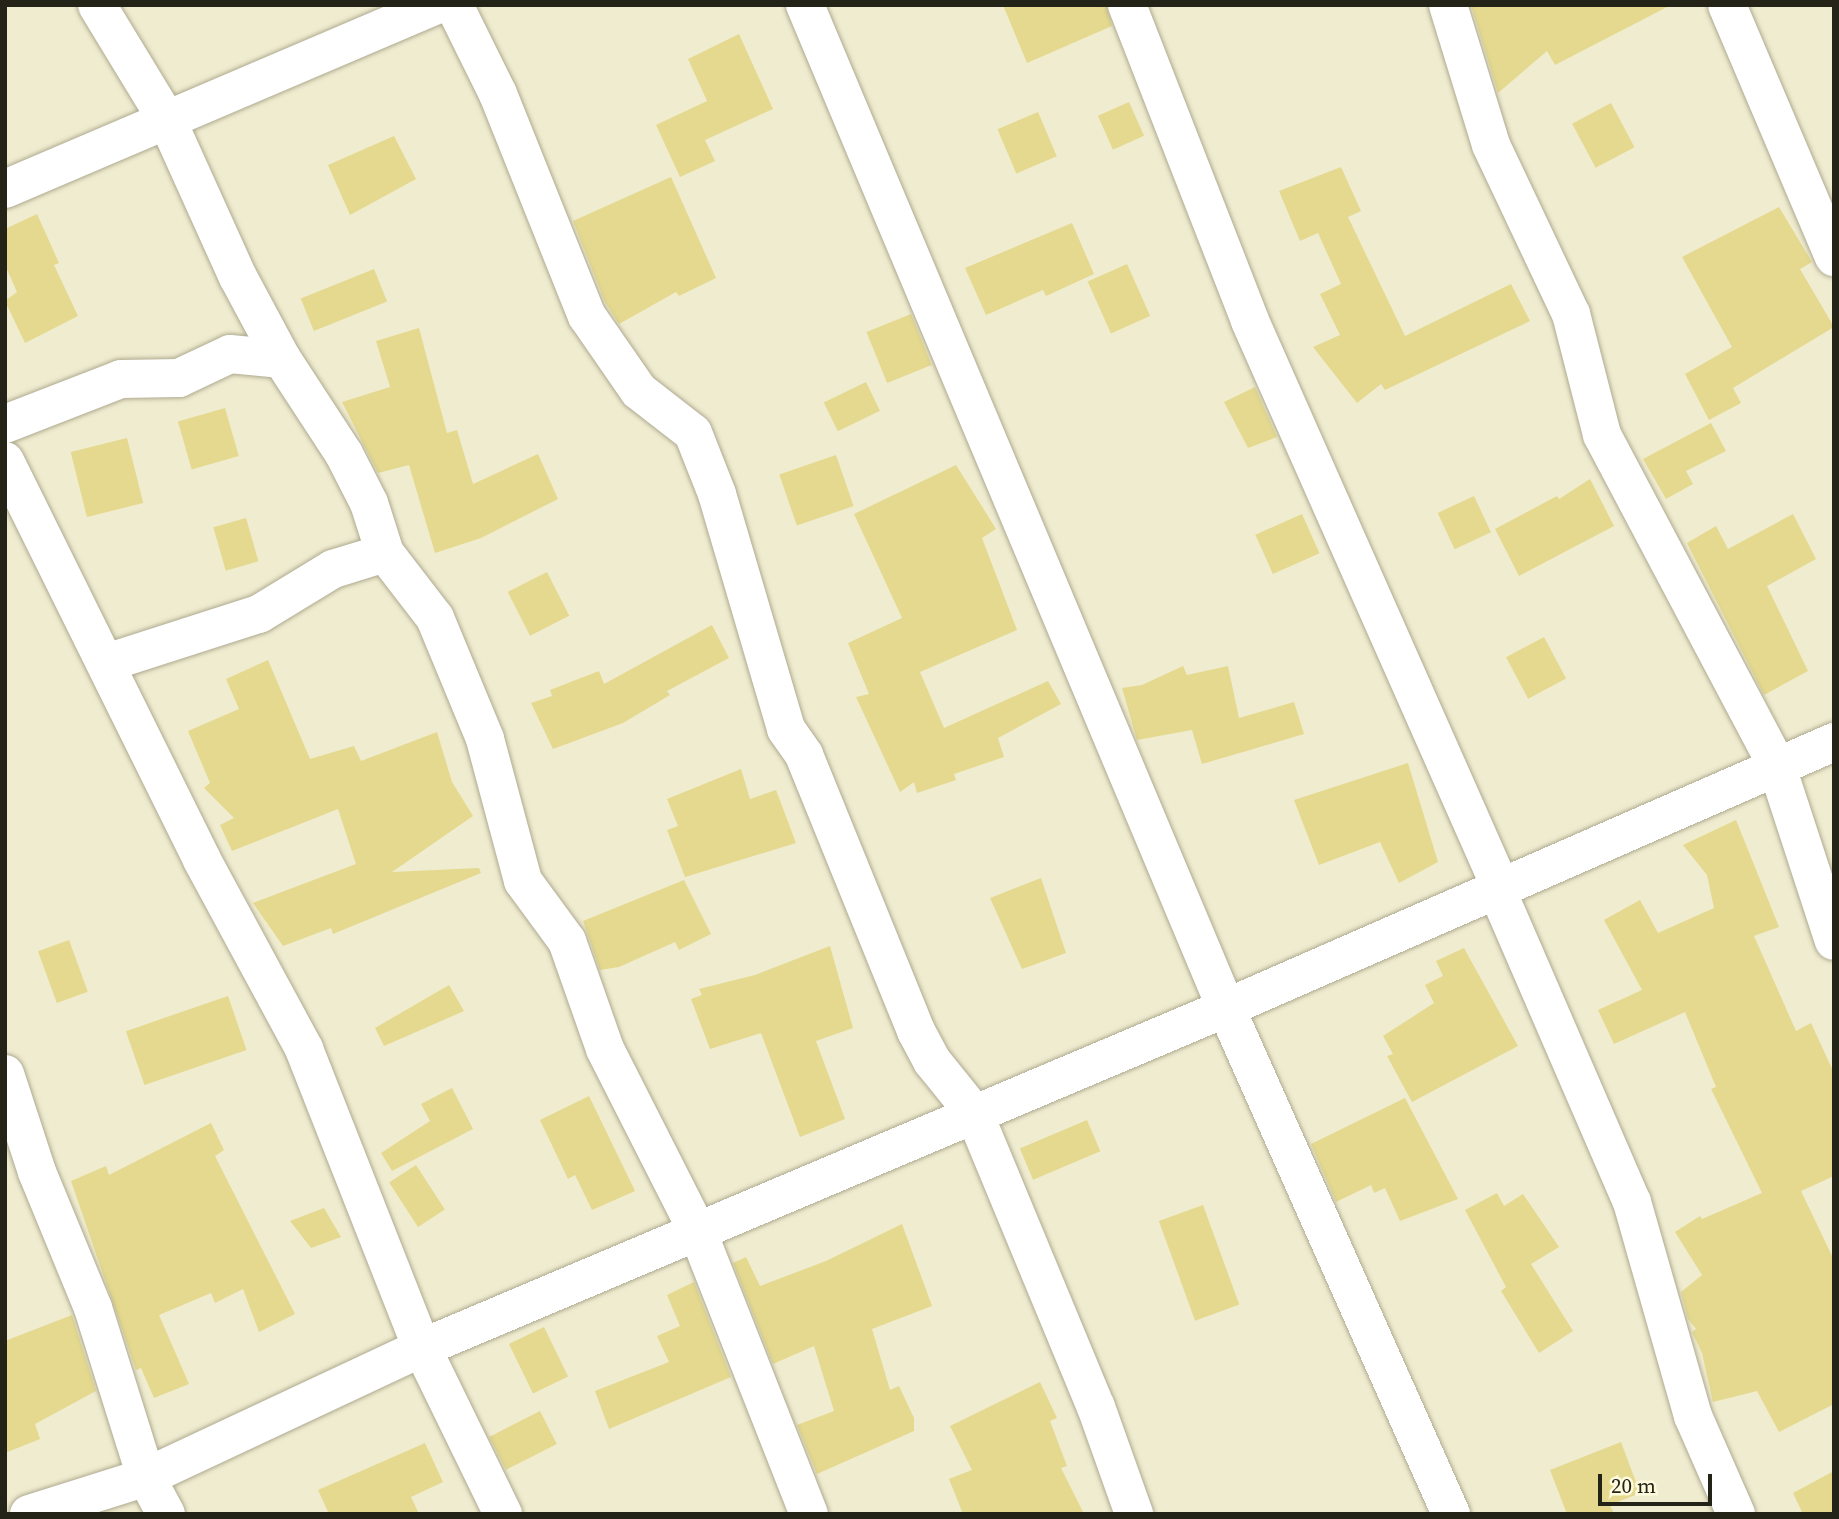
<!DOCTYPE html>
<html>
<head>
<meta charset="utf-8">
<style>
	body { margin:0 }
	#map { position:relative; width:1839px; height:1519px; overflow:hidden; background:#f0ecd0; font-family:"Source Serif 4",serif }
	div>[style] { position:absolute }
	.building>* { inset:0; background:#e4d98e; transform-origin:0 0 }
	.roads { filter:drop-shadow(0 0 2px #aeaa90) drop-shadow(0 0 2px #aeaa90) }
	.minor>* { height:38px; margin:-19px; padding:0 19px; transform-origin:19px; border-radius:19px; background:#fff }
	span { translate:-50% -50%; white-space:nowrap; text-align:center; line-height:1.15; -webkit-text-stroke:5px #fdfadd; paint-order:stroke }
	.frame { position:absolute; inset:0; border:7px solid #242318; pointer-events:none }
	.scale { position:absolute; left:1598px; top:1474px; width:114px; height:32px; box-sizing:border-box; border:4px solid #242318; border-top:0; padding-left:9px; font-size:21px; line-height:24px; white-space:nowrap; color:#242318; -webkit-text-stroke:5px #fdfadd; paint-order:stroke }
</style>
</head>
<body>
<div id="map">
	<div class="building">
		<i style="clip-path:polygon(1003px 5px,1106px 5px,1112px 26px,1027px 63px)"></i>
		<i style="clip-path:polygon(1471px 5px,1671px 5px,1555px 65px,1547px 51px,1498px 93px)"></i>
		<i style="clip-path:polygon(739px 34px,773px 109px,705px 140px,715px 161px,680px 177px,656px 125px,707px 101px,688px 59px)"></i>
		<i style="left:1129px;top:102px;width:37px;height:34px;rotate:66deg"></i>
		<i style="left:1611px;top:103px;width:50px;height:44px;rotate:62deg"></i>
		<i style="left:1038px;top:112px;width:48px;height:44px;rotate:67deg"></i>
		<i style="clip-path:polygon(394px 136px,416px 179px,350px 215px,328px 165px)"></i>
		<i style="clip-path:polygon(1341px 167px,1361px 211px,1348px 217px,1405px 336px,1511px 284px,1530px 321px,1385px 390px,1381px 384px,1357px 403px,1313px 347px,1340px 335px,1320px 294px,1341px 284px,1318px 233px,1300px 241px,1279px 191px)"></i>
		<i style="clip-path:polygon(671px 177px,716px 278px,679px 296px,676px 292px,619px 324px,605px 302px,573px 221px)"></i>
		<i style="clip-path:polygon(1779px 207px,1812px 262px,1800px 269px,1834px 327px,1733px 388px,1741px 403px,1709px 420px,1685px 374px,1732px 347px,1682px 257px)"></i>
		<i style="clip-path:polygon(37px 214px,59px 263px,54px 265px,78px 316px,25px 343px,5px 301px,17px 292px,5px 265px,5px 229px)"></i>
		<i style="clip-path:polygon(1072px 223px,1094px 274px,1046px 296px,1043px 290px,986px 315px,965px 268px)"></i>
		<i style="left:1127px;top:264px;width:57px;height:43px;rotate:66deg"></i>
		<i style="left:374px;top:269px;width:35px;height:79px;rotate:68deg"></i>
		<i style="left:911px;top:314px;width:55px;height:48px;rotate:68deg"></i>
		<i style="clip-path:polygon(419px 328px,447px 433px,457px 430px,473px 484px,538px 454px,558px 499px,481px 538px,435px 553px,409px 465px,378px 473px,342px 402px,390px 387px,376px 341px)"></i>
		<i style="left:866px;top:382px;width:32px;height:47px;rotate:64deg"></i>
		<i style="clip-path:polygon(1255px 387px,1277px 437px,1248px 448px,1224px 402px)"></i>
		<i style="left:225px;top:408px;width:50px;height:49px;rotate:74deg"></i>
		<i style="clip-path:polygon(1711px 423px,1726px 451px,1686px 471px,1693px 484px,1666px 499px,1643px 459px)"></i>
		<i style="left:127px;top:438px;width:67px;height:58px;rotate:76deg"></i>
		<i style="left:836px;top:455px;width:54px;height:60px;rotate:71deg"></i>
		<i style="clip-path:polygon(956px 465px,996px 529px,982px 538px,1017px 630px,920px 672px,944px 728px,1048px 681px,1061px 704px,998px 738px,1004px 757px,954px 774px,956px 780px,917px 793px,914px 782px,900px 792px,856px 697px,869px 694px,848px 643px,902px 618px,854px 514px)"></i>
		<i style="clip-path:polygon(1590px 479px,1614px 526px,1519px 576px,1495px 529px,1557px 496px,1559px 499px)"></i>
		<i style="left:1474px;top:496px;width:40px;height:40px;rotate:65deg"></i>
		<i style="left:1302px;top:514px;width:43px;height:51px;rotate:66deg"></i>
		<i style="clip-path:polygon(1793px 514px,1816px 559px,1767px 586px,1808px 671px,1764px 695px,1687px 543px,1716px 526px,1728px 549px)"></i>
		<i style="left:246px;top:518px;width:45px;height:34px;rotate:74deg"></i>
		<i style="left:547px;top:572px;width:49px;height:44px;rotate:63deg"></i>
		<i style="clip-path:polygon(712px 625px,729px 658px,667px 691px,670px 695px,623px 723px,553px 749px,531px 703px,552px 696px,550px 690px,599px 671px,604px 684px)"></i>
		<i style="left:1544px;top:637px;width:47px;height:43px;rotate:62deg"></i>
		<i style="clip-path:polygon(268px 660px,310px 759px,354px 746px,361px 761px,437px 732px,452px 782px,473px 816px,392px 872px,479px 868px,481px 873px,333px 934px,331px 928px,283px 946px,253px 903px,356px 864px,338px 809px,232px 851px,220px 825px,234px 818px,204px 788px,210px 783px,188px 731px,239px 709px,226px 679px)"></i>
		<i style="clip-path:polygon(1183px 666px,1187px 675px,1228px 666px,1239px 718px,1294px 702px,1304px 734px,1202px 764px,1192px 730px,1137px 740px,1122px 688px,1142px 685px)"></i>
		<i style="clip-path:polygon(1408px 763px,1438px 862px,1399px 883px,1380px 842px,1319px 865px,1294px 800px)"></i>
		<i style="clip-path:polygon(741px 769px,750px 799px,776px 790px,796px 843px,685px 877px,667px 830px,678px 826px,667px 799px)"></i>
		<i style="clip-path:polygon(1736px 820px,1779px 927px,1754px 936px,1796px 1031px,1811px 1023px,1834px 1073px,1834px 1176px,1801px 1191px,1834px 1260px,1834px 1404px,1779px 1432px,1757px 1391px,1713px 1402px,1702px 1353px,1692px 1332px,1696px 1329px,1688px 1319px,1681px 1292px,1702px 1275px,1675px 1232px,1700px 1216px,1702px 1219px,1762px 1193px,1711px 1089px,1716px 1087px,1685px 1012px,1614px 1044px,1598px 1010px,1642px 990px,1604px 920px,1640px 900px,1658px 933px,1714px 908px,1707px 875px,1683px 845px)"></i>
		<i style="clip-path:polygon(1041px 878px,1066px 953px,1022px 969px,990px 898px)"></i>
		<i style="clip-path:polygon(684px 880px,711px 934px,679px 950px,675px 942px,619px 967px,600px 970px,583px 921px)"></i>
		<i style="left:69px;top:940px;width:55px;height:33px;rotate:70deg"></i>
		<i style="clip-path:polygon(830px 946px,853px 1028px,816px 1041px,845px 1119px,800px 1137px,761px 1033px,710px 1049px,691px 999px,702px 995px,699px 989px,755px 975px)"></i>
		<i style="clip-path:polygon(1464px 948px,1518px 1046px,1412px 1102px,1387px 1056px,1393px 1054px,1383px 1036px,1434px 1003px,1425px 985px,1443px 976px,1436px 961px)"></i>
		<i style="clip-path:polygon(449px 985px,464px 1011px,384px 1046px,375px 1028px)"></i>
		<i style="left:228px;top:996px;width:57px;height:108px;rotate:71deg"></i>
		<i style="clip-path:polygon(452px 1088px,473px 1129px,392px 1171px,381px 1153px,430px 1121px,421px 1104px)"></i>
		<i style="clip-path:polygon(589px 1096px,635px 1191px,592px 1210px,575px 1175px,568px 1179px,540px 1120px)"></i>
		<i style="clip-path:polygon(1405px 1098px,1458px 1199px,1400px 1221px,1385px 1188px,1374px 1193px,1371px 1185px,1336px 1202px,1311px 1144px)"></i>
		<i style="left:1087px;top:1120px;width:34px;height:73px;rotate:67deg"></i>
		<i style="clip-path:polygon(211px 1123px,224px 1150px,215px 1156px,295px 1314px,259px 1332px,243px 1289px,215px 1303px,211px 1293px,159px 1315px,189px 1384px,154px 1398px,141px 1368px,136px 1370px,71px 1181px,106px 1166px,109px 1175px)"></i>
		<i style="left:416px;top:1165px;width:53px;height:32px;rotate:57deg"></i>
		<i style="clip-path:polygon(1497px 1193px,1504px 1206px,1523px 1194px,1559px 1247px,1531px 1264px,1573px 1331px,1539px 1353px,1501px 1291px,1506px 1287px,1465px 1210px)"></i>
		<i style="left:1203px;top:1205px;width:106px;height:47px;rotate:70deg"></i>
		<i style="clip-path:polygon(324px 1208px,341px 1237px,311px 1248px,290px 1221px)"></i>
		<i style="clip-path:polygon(902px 1224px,932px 1306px,872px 1329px,890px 1390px,899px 1386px,914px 1418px,914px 1431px,817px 1474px,797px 1425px,834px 1411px,814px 1346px,773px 1364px,733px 1263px,746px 1257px,760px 1286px,826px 1261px)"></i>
		<i style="clip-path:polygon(694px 1282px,731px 1377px,609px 1429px,595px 1391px,669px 1362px,657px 1336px,680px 1326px,667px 1295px)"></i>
		<i style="clip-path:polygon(72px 1315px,96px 1391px,35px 1424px,40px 1439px,5px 1453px,5px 1341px)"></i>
		<i style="left:544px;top:1327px;width:55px;height:39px;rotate:64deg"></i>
		<i style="clip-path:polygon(1040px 1382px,1057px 1418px,1050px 1421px,1067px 1466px,1061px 1468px,1084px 1514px,963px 1514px,949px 1479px,972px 1470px,950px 1426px)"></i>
		<i style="left:540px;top:1411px;width:37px;height:57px;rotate:63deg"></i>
		<i style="clip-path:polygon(1621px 1442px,1640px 1493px,1610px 1505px,1614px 1514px,1567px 1514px,1550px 1470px)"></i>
		<i style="clip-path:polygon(425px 1443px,443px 1482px,411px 1497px,419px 1514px,329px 1514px,318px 1490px)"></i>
		<i style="clip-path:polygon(1834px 1471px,1834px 1514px,1803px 1514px,1793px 1493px)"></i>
	</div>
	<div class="roads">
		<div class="minor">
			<i style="left:97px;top:5px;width:135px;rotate:58.7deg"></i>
			<i style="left:167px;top:120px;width:172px;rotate:65.7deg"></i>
			<i style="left:238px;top:277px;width:93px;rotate:61.8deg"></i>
			<i style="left:282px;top:359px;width:113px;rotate:56.9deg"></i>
			<i style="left:344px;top:454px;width:55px;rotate:63deg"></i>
			<i style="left:369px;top:503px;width:52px;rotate:72.3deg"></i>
			<i style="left:454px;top:5px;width:99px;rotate:63.7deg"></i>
			<i style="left:498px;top:94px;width:239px;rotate:68.2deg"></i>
			<i style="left:587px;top:316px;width:91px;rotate:55.3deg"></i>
			<i style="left:639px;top:391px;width:68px;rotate:37.9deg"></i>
			<i style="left:693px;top:433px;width:66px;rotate:68.5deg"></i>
			<i style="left:717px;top:494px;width:245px;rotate:73.6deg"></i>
			<i style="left:786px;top:729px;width:32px;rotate:55deg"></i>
			<i style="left:804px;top:755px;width:298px;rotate:67.9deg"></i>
			<i style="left:916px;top:1031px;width:34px;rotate:62deg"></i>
			<i style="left:932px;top:1061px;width:67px;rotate:51.1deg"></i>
			<i style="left:974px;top:1113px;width:318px;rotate:67.5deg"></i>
			<i style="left:1096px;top:1407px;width:114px;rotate:70.4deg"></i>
			<i style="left:805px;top:5px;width:1088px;rotate:67.23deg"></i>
			<i style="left:1226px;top:1008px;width:554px;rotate:66.03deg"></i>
			<i style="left:1127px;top:5px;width:339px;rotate:68.7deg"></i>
			<i style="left:1250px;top:321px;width:618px;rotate:66.13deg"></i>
			<i style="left:1500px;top:886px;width:16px;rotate:83deg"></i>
			<i style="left:1502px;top:902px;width:327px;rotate:66.6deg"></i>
			<i style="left:1632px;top:1202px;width:223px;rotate:74.1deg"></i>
			<i style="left:1693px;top:1416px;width:107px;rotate:66.3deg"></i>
			<i style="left:1448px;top:5px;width:146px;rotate:72.9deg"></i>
			<i style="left:1491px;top:145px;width:187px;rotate:64.7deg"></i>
			<i style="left:1571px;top:314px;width:125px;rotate:75.6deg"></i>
			<i style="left:1602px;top:435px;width:372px;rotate:62.1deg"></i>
			<i style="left:1776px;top:764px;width:186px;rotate:71.9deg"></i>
			<i style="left:1727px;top:5px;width:274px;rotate:67deg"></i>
			<i style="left:5px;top:189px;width:469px;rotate:-23.1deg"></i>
			<i style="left:5px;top:424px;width:124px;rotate:-21.2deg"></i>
			<i style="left:121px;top:379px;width:58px;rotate:-1deg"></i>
			<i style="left:179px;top:378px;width:56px;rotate:-25.2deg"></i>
			<i style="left:230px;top:354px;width:52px;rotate:5.5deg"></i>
			<i style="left:5px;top:461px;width:445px;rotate:63.7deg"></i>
			<i style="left:202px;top:860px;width:215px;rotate:61.6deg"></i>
			<i style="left:304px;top:1049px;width:321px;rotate:68.5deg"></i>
			<i style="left:422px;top:1348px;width:185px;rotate:64deg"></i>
			<i style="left:106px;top:663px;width:161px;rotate:-17.8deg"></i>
			<i style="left:259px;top:614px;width:87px;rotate:-31.3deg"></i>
			<i style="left:333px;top:569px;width:54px;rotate:-17.1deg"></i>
			<i style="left:385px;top:553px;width:82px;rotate:52.4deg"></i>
			<i style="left:435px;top:618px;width:131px;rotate:67.5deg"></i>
			<i style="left:485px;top:739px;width:147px;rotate:75deg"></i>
			<i style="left:523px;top:881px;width:74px;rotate:53.7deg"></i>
			<i style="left:567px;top:941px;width:114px;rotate:70.6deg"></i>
			<i style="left:605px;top:1049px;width:203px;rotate:63.1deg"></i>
			<i style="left:697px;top:1230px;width:305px;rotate:68.5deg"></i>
			<i style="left:5px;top:1074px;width:103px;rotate:71.9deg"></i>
			<i style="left:37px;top:1172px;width:147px;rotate:67.6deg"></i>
			<i style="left:93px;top:1308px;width:177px;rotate:72.6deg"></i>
			<i style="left:146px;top:1477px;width:42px;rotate:61.6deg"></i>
			<i style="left:29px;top:1514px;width:123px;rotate:-17.5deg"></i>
			<i style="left:146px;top:1477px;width:305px;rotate:-25.1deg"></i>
			<i style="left:422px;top:1348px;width:873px;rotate:-22.92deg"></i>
			<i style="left:1226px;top:1008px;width:664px;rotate:-23.63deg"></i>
		</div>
	</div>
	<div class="frame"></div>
	<div class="scale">20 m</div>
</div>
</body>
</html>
